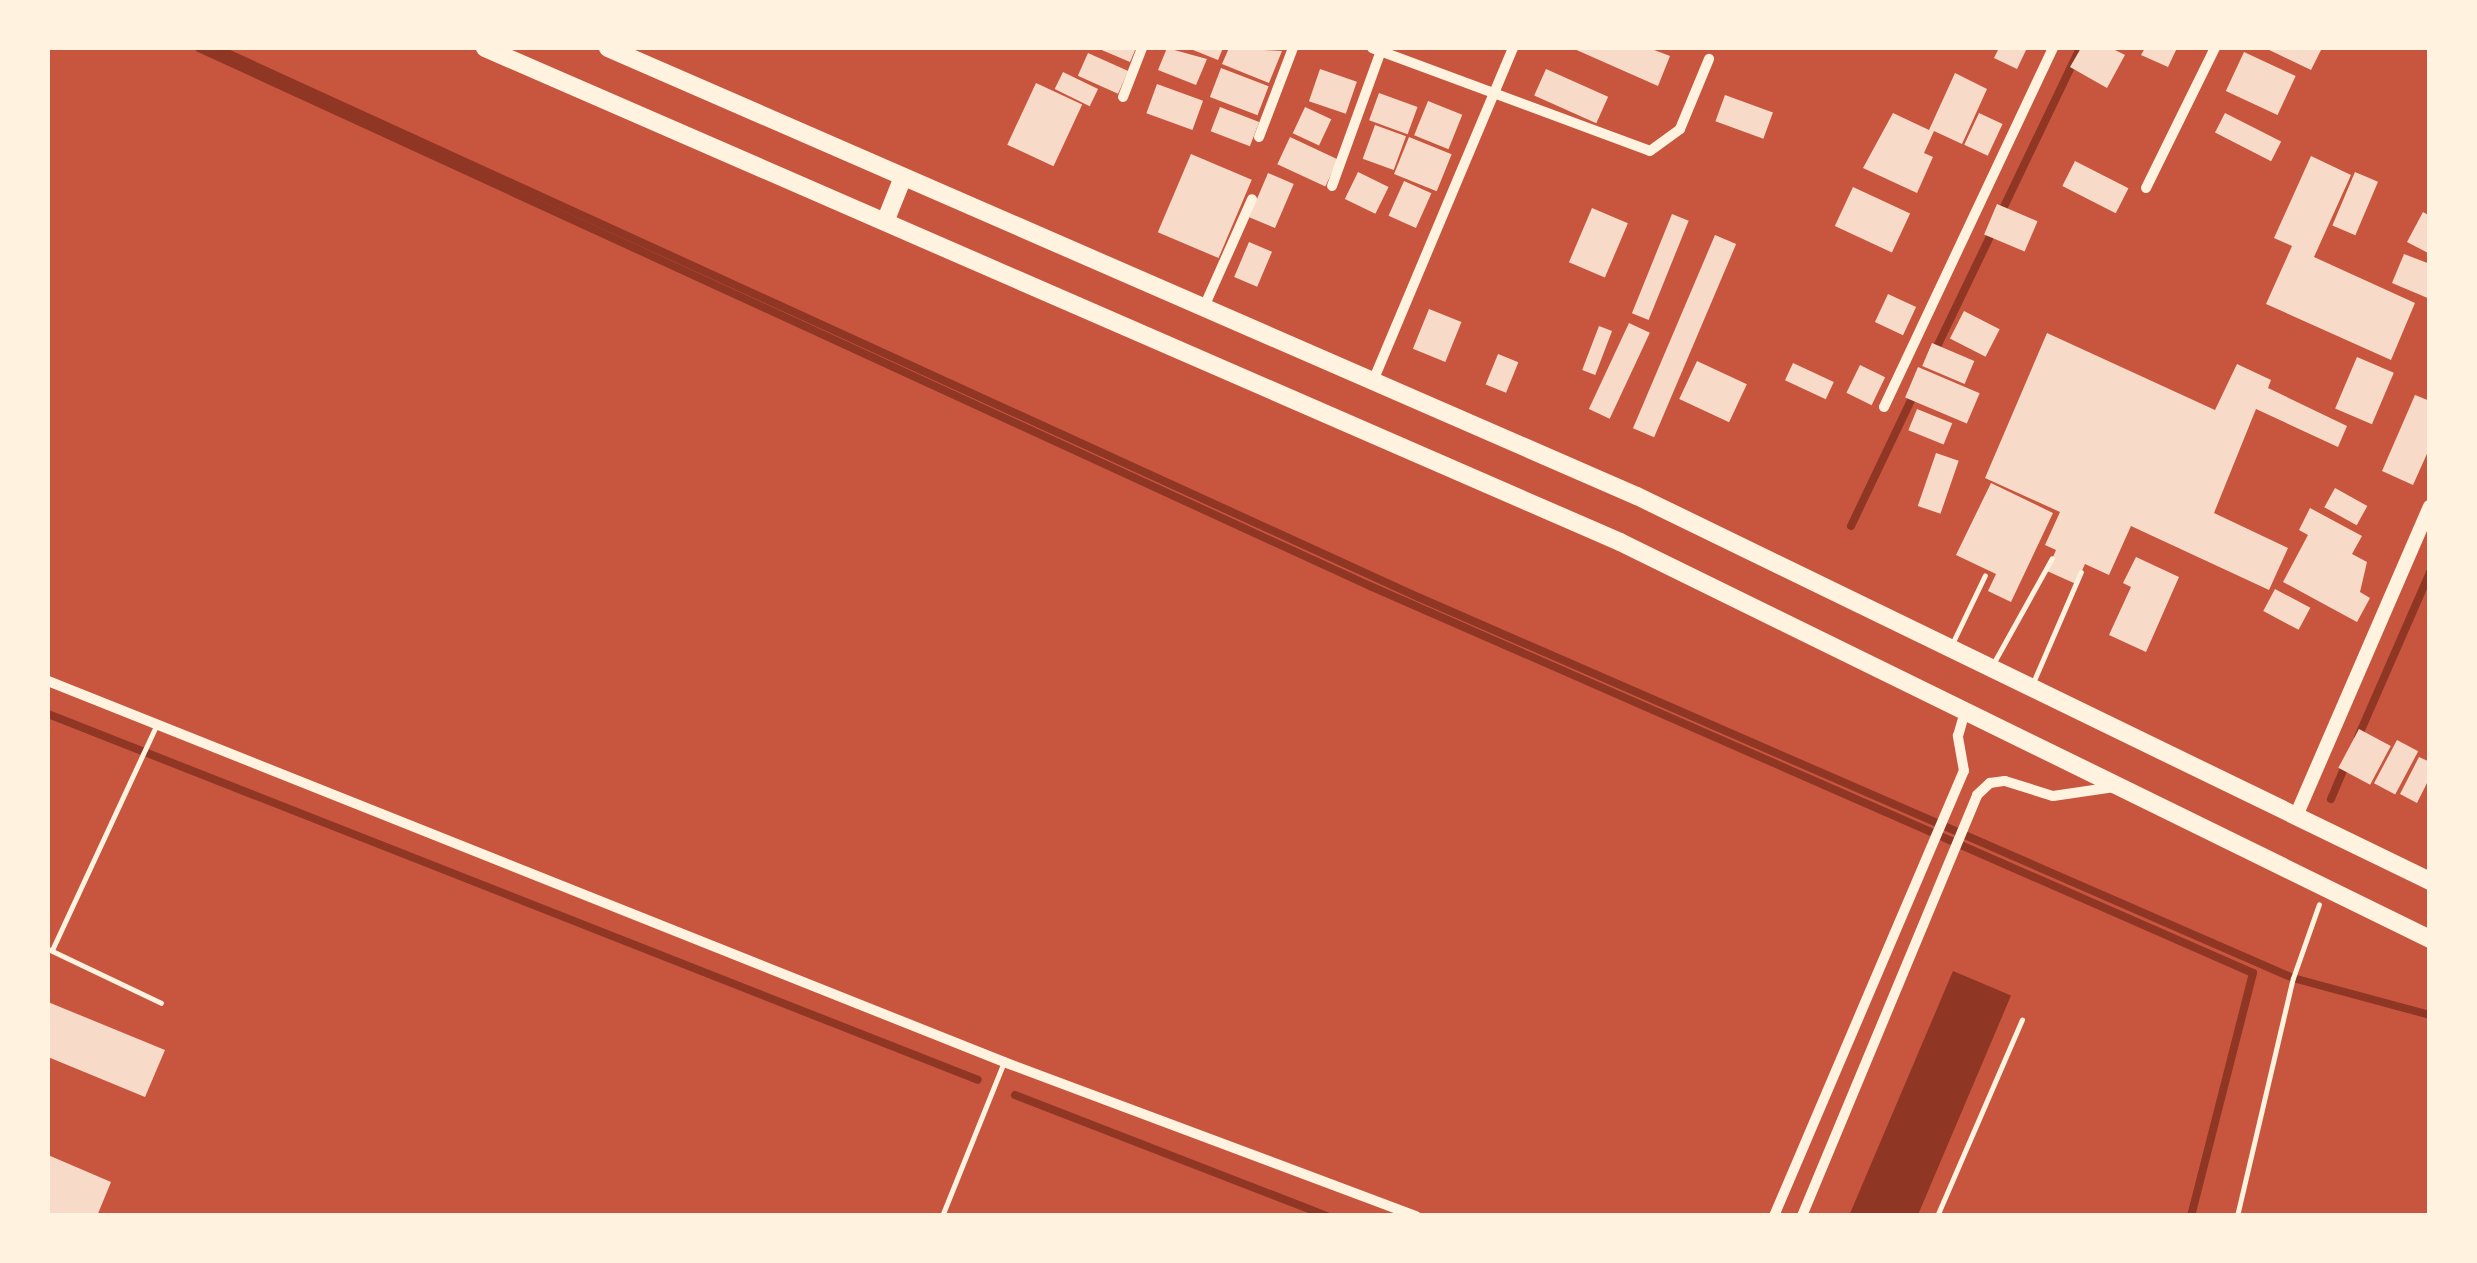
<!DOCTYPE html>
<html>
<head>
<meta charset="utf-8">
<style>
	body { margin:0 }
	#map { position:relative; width:2477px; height:1263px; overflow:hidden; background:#c8553d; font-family:"Source Serif 4",serif }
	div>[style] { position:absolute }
	.water>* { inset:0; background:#8f3625; transform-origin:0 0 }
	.stream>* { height:8px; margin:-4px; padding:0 4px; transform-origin:4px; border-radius:4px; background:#8f3625 }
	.building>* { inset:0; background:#f7dbc8; transform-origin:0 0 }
	.path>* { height:5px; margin:-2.5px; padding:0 2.5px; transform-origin:2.5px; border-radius:2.5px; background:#fff3e0 }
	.service>* { height:5px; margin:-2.5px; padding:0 2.5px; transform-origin:2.5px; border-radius:2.5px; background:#fff3e0 }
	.minor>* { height:10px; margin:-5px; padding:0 5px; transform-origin:5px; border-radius:5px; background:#fff3e0 }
	.tertiary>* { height:14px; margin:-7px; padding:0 7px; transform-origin:7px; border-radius:7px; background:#fff3e0 }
	.primary>* { height:18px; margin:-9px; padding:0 9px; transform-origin:9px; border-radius:9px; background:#fff3e0 }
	span { translate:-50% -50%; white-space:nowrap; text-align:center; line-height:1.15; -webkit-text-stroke:10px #fff3e0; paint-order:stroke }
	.frame { position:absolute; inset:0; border:50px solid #fff3e0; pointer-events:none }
</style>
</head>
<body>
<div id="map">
	<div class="water">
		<i style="left:1953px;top:971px;width:63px;height:266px;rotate:23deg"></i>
	</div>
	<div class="stream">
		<i style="left:199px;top:48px;width:1289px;rotate:24.68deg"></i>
		<i style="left:1370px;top:586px;width:964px;rotate:23.67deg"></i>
		<i style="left:2253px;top:973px;width:251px;rotate:104.3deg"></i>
		<i style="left:216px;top:48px;width:1321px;rotate:24.55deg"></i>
		<i style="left:1418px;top:597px;width:954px;rotate:23.53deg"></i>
		<i style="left:2293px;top:978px;width:142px;rotate:15.1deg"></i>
		<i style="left:2000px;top:215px;width:185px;rotate:-64.4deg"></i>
		<i style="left:1933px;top:355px;width:141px;rotate:-64.3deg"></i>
		<i style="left:1851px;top:526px;width:146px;rotate:-64.5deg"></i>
		<i style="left:48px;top:714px;width:999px;rotate:21.48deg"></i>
		<i style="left:2358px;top:737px;width:180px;rotate:-66.4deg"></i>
		<i style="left:2331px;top:799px;width:38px;rotate:-67deg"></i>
		<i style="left:1015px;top:1095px;width:335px;rotate:21.2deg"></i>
	</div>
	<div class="building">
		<i style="clip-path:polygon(1097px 48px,1136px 48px,1130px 62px)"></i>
		<i style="clip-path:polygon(1167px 48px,1207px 59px,1196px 85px,1158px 70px)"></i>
		<i style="clip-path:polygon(1188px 48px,1223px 48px,1218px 60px)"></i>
		<i style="clip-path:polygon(1229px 48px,1282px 51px,1269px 83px,1222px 64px)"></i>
		<i style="clip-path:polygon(1572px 48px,1649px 48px,1670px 56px,1658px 86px)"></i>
		<i style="clip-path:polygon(1999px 48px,2027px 48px,2017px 69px,1994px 58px)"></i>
		<i style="clip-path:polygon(2081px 48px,2111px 48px,2125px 55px,2107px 88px,2070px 67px)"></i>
		<i style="clip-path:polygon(2145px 48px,2177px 48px,2168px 67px,2141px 55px)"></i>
		<i style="clip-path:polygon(2265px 48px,2322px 48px,2311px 70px)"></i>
		<i style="left:2244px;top:52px;width:57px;height:43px;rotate:25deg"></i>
		<i style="left:1088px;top:53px;width:44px;height:25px;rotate:24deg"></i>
		<i style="left:1221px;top:68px;width:51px;height:31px;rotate:21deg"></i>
		<i style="left:1320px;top:69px;width:39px;height:34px;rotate:19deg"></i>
		<i style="left:1546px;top:69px;width:68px;height:29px;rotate:24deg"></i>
		<i style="left:1063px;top:72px;width:39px;height:19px;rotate:26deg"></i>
		<i style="clip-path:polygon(1955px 73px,1987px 89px,1962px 144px,1934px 131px,1924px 153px,1933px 157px,1917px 193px,1863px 168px,1893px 113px,1929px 130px)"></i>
		<i style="left:1036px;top:83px;width:51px;height:68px;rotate:25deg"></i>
		<i style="left:1157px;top:84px;width:49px;height:31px;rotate:20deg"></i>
		<i style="left:1379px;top:93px;width:41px;height:29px;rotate:20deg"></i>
		<i style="left:1725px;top:95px;width:51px;height:28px;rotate:20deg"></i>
		<i style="left:1428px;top:101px;width:37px;height:37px;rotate:22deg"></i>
		<i style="left:1220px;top:107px;width:42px;height:26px;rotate:21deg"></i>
		<i style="left:1305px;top:107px;width:29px;height:29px;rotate:25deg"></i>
		<i style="left:1979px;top:113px;width:26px;height:35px;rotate:25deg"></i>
		<i style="left:2225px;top:113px;width:63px;height:22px;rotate:27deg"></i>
		<i style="left:1375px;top:125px;width:33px;height:36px;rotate:20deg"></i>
		<i style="left:1290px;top:137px;width:53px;height:30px;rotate:25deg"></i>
		<i style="left:1409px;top:137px;width:46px;height:40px;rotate:22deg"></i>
		<i style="left:1191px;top:154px;width:66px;height:85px;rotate:23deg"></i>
		<i style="clip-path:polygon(2311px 156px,2351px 175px,2314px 257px,2415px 303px,2391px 360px,2266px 304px,2292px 246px,2274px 238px)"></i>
		<i style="left:2075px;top:161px;width:60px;height:28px;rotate:27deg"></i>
		<i style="left:1358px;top:172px;width:34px;height:30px;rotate:26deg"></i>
		<i style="left:2355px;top:172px;width:25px;height:58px;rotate:23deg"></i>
		<i style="left:1268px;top:173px;width:28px;height:48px;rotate:23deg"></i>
		<i style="left:1404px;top:181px;width:30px;height:38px;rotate:24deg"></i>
		<i style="left:1853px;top:187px;width:63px;height:43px;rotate:25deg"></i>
		<i style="left:1997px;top:204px;width:44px;height:33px;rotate:23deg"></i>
		<i style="left:1592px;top:208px;width:39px;height:59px;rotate:23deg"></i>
		<i style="clip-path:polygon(2423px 212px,2430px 216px,2430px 254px,2407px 242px)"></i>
		<i style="left:1672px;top:214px;width:18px;height:107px;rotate:22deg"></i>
		<i style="left:1715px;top:235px;width:23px;height:210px;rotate:23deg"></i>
		<i style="left:1249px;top:242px;width:25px;height:38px;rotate:23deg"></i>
		<i style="clip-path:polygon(2404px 254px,2430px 264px,2430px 299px,2392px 283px)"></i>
		<i style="left:1888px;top:294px;width:31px;height:31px;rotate:25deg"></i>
		<i style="left:1429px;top:309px;width:35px;height:43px;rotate:22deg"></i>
		<i style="left:1964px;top:311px;width:40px;height:31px;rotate:27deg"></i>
		<i style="left:1629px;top:323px;width:23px;height:95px;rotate:25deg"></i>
		<i style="left:1599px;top:326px;width:14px;height:47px;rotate:21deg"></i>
		<i style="clip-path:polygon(2047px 333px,2215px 410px,2237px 364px,2271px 380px,2268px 388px,2347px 426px,2338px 447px,2256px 409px,2214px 513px,2288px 548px,2269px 590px,2131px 526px,2109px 575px,2085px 564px,2076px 584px,2047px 571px,2056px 550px,2045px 545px,2060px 512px,1985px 478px)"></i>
		<i style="left:1932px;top:343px;width:46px;height:25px;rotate:23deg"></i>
		<i style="left:1498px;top:354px;width:22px;height:33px;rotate:22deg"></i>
		<i style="left:2357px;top:357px;width:40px;height:56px;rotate:23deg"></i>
		<i style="left:1697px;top:361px;width:55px;height:42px;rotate:25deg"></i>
		<i style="left:1793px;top:363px;width:45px;height:19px;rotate:25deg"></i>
		<i style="left:1860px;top:365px;width:28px;height:31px;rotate:26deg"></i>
		<i style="left:1918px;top:367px;width:67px;height:33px;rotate:23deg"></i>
		<i style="clip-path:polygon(2415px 395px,2430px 401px,2430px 447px,2413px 485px,2382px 471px)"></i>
		<i style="left:1917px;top:409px;width:38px;height:23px;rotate:22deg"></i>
		<i style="left:1936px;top:453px;width:24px;height:56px;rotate:19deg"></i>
		<i style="clip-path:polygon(1991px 483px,2053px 513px,2011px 602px,1988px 591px,1996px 574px,1956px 555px)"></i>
		<i style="left:2335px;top:488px;width:37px;height:22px;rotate:29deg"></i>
		<i style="clip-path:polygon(2310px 508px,2362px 536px,2352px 554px,2367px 562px,2360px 592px,2370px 598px,2357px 622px,2283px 582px,2308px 535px,2299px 530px)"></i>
		<i style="clip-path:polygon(2136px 557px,2179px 577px,2146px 652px,2109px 635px,2131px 587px,2123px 583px)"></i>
		<i style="left:2275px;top:589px;width:40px;height:25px;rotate:28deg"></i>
		<i style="left:2359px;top:729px;width:36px;height:44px;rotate:28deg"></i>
		<i style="left:2397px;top:740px;width:24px;height:49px;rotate:28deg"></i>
		<i style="clip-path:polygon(2419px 757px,2430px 762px,2430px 777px,2417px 803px,2400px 794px)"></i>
		<i style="clip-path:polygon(48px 1002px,165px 1050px,145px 1097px,48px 1057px)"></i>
		<i style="clip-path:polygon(48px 1155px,111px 1182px,97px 1216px,48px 1216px)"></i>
	</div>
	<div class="path">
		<i style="left:1937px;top:1216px;width:214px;rotate:-66.6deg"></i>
		<i style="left:2237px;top:1216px;width:244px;rotate:-76.8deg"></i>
		<i style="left:2293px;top:978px;width:78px;rotate:-70.6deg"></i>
	</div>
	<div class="service">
		<i style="left:1952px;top:644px;width:76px;rotate:-64.4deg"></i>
		<i style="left:1993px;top:664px;width:121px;rotate:-60.9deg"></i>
		<i style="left:2032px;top:685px;width:123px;rotate:-66.6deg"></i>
		<i style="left:48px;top:949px;width:125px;rotate:25.5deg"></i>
		<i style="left:52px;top:950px;width:247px;rotate:-65.1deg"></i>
		<i style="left:942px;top:1216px;width:166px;rotate:-68.1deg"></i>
	</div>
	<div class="minor">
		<i style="left:1372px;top:48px;width:296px;rotate:20.3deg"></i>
		<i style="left:1650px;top:151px;width:37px;rotate:-36deg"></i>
		<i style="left:1680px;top:129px;width:76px;rotate:-67.5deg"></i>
		<i style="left:1123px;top:97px;width:53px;rotate:-68.8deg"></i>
		<i style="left:1259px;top:137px;width:95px;rotate:-69.1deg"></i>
		<i style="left:1332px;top:186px;width:144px;rotate:-70.1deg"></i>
		<i style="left:2146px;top:188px;width:156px;rotate:-63.8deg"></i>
		<i style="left:1204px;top:307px;width:118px;rotate:-66deg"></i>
		<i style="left:1373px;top:381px;width:361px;rotate:-67.2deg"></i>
		<i style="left:1884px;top:407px;width:397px;rotate:-64.8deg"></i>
		<i style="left:48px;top:681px;width:1029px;rotate:21.73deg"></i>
		<i style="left:1004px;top:1062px;width:440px;rotate:20.5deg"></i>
		<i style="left:1774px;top:1216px;width:484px;rotate:-66.9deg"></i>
		<i style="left:1964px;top:771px;width:36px;rotate:-100deg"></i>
		<i style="left:1958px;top:736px;width:25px;rotate:-74deg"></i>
		<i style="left:1802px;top:1216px;width:456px;rotate:-67.4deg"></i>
		<i style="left:1977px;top:795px;width:18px;rotate:-43deg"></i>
		<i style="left:1990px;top:783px;width:15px;rotate:-8deg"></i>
		<i style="left:2005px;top:781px;width:50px;rotate:17.4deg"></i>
		<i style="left:2053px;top:796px;width:62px;rotate:-8.4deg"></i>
	</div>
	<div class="tertiary">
		<i style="left:2296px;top:816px;width:337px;rotate:-66.6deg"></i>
	</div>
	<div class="primary">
		<i style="left:485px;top:48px;width:1238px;rotate:23.52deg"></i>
		<i style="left:1620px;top:542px;width:902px;rotate:26.11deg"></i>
		<i style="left:608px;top:48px;width:1122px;rotate:23.53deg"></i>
		<i style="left:1637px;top:496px;width:882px;rotate:25.9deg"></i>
		<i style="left:887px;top:217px;width:43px;rotate:-68.2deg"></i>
	</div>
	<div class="frame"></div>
</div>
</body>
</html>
